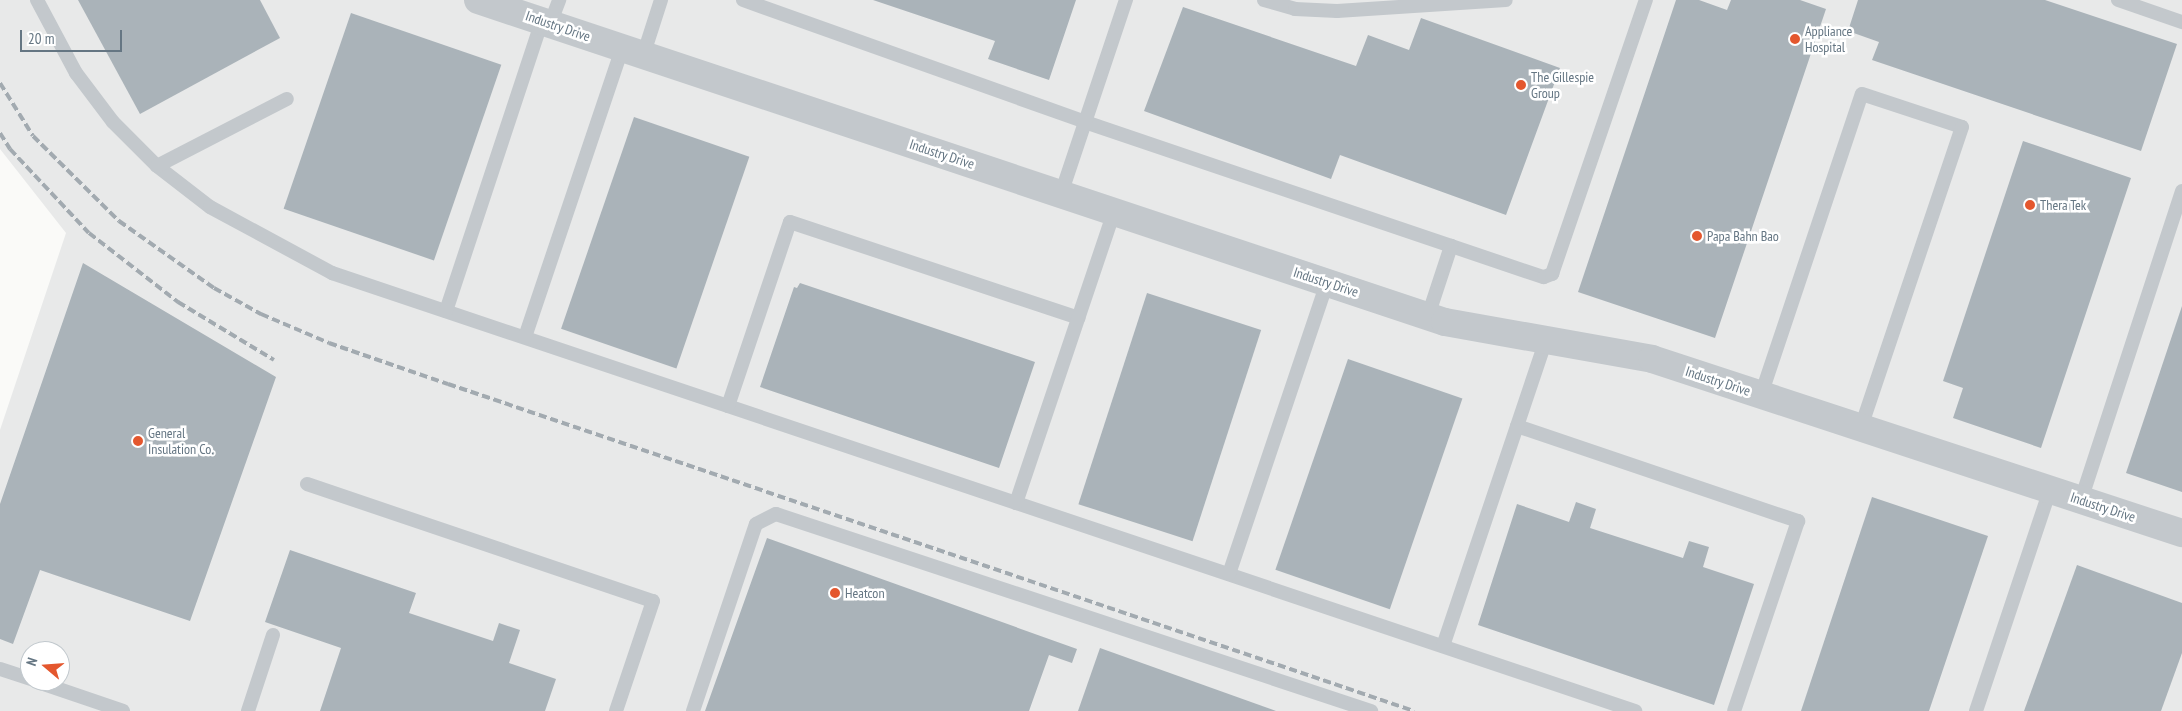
<!DOCTYPE html>
<html>
<head>
<meta charset="utf-8">
<style>
	body { margin:0 }
	#map { position:relative; width:2182px; height:711px; overflow:hidden; background:#fafaf8; font-family:"PT Sans Narrow",sans-serif }
	div>[style] { position:absolute }
	.built>* { inset:0; background:#e8e9e9 }
	.building>* { inset:0; background:#aab3b9; transform-origin:0 0 }
	.lane>* { height:14px; margin:-7px; padding:0 7px; transform-origin:7px; border-radius:7px; background:#c3c8cc }
	.street>* { height:28px; margin:-14px; padding:0 14px; transform-origin:14px; border-radius:14px; background:#c3c8cc }
	.rail>* { height:4px; margin-top:-2px; transform-origin:0; background:repeating-linear-gradient(90deg,#a2aab0 0 8px,transparent 0 12px) }
	.dots>* { width:14px; height:14px; translate:-50% -50%; box-sizing:border-box; border:2px solid #fff; border-radius:50% }
	span { translate:-50% -50%; white-space:nowrap; text-align:center; line-height:1.15; -webkit-text-stroke:5px #fff; paint-order:stroke }
	.street-label { font-size:14px; color:#657683 }
	.poi-label { font-size:14px; color:#657683 }
	.left { translate:0 -50%; text-align:left }
	.north { position:absolute; left:20px; top:641px; width:50px; height:50px; box-sizing:border-box; background:#fff; border:1px solid #c1c8cd; border-radius:50%; rotate:288deg; font-size:14px; font-weight:700; line-height:20px; text-align:center; color:#657683 }
	.north::after { content:''; display:block; margin:auto; width:18px; height:22px; background:#e4572e; clip-path:polygon(50% 0,100% 100%,50% 72%,0 100%) }
	.scale { position:absolute; left:20px; top:30px; width:102px; height:22px; box-sizing:border-box; border:2px solid #657683; border-top:0; padding-left:6px; font-size:15px; line-height:18px; white-space:nowrap; color:#657683; -webkit-text-stroke:4px #fff; paint-order:stroke }
</style>
</head>
<body>
<div id="map">
	<div class="built">
		<i style="clip-path:polygon(evenodd,0 0,2182px 0,2182px 711px,0 711px,0 430px,66px 233px,0 149px,0 0,30px 651px,60px 651px,60px 681px,30px 681px,30px 651px)"></i>
	</div>
	<div class="building">
		<i style="clip-path:polygon(78px 0,260px 0,280px 38px,140px 114px)"></i>
		<i style="clip-path:polygon(873px 0,1076px 0,1049px 80px,988px 59px,995px 41px)"></i>
		<i style="clip-path:polygon(1676px 0,1699px 0,1727px 10px,1731px 0,1800px 0,1826px 9px,1715px 338px,1578px 292px)"></i>
		<i style="clip-path:polygon(1858px 0,2045px 0,2177px 44px,2141px 151px,1872px 60px,1879px 42px,1848px 31px)"></i>
		<i style="clip-path:polygon(1183px 7px,1356px 66px,1368px 35px,1409px 50px,1421px 18px,1560px 68px,1506px 215px,1340px 155px,1331px 179px,1144px 111px)"></i>
		<i style="left:351px;top:13px;width:159px;height:207px;rotate:19deg"></i>
		<i style="left:634px;top:117px;width:122px;height:224px;rotate:19deg"></i>
		<i style="clip-path:polygon(2023px 141px,2131px 178px,2041px 448px,1953px 418px,1963px 388px,1943px 381px)"></i>
		<i style="clip-path:polygon(83px 263px,276px 377px,190px 621px,40px 570px,13px 644px,0 639px,0 504px)"></i>
		<i style="clip-path:polygon(800px 283px,1035px 362px,999px 468px,760px 387px,794px 287px,797px 288px)"></i>
		<i style="left:1147px;top:293px;width:120px;height:222px;rotate:18deg"></i>
		<i style="clip-path:polygon(2182px 306px,2182px 492px,2126px 473px)"></i>
		<i style="left:1348px;top:359px;width:121px;height:223px;rotate:19deg"></i>
		<i style="clip-path:polygon(1872px 497px,1988px 536px,1929px 711px,1801px 711px)"></i>
		<i style="clip-path:polygon(1576px 502px,1596px 509px,1590px 528px,1683px 558px,1689px 541px,1709px 547px,1703px 567px,1754px 584px,1714px 705px,1478px 625px,1517px 504px,1569px 522px)"></i>
		<i style="clip-path:polygon(767px 538px,1077px 649px,1072px 663px,1049px 655px,1029px 711px,705px 711px)"></i>
		<i style="clip-path:polygon(290px 550px,416px 593px,409px 613px,493px 641px,499px 623px,520px 630px,509px 663px,556px 679px,545px 711px,320px 711px,341px 648px,265px 622px)"></i>
		<i style="clip-path:polygon(2077px 565px,2182px 603px,2182px 653px,2161px 711px,2024px 711px)"></i>
		<i style="clip-path:polygon(1100px 648px,1276px 711px,1078px 711px)"></i>
	</div>
	<div class="lane">
		<i style="left:37px;top:0;width:83px;rotate:61.9deg"></i>
		<i style="left:76px;top:73px;width:61px;rotate:52.9deg"></i>
		<i style="left:113px;top:122px;width:62px;rotate:45deg"></i>
		<i style="left:157px;top:166px;width:67px;rotate:37.7deg"></i>
		<i style="left:210px;top:207px;width:139px;rotate:28.4deg"></i>
		<i style="left:332px;top:273px;width:1375px;rotate:18.58deg"></i>
		<i style="left:743px;top:0;width:363px;rotate:19.6deg"></i>
		<i style="left:1085px;top:122px;width:484px;rotate:18.7deg"></i>
		<i style="left:1544px;top:277px;width:9px;rotate:-21deg"></i>
		<i style="left:1552px;top:274px;width:290px;rotate:-71.1deg"></i>
		<i style="left:1264px;top:0;width:32px;rotate:16deg"></i>
		<i style="left:1295px;top:9px;width:42px;rotate:2.7deg"></i>
		<i style="left:1337px;top:11px;width:169px;rotate:-3.7deg"></i>
		<i style="left:2118px;top:0;width:68px;rotate:19deg"></i>
		<i style="left:550px;top:24px;width:26px;rotate:-69deg"></i>
		<i style="left:643px;top:56px;width:59px;rotate:-72.2deg"></i>
		<i style="left:157px;top:166px;width:146px;rotate:-27.3deg"></i>
		<i style="left:1061px;top:194px;width:205px;rotate:-71.5deg"></i>
		<i style="left:446px;top:311px;width:305px;rotate:-71.7deg"></i>
		<i style="left:1428px;top:316px;width:74px;rotate:-71.8deg"></i>
		<i style="left:525px;top:337px;width:305px;rotate:-71.4deg"></i>
		<i style="left:1761px;top:395px;width:317px;rotate:-71.5deg"></i>
		<i style="left:1862px;top:94px;width:105px;rotate:18.3deg"></i>
		<i style="left:1962px;top:127px;width:317px;rotate:108.6deg"></i>
		<i style="left:728px;top:406px;width:194px;rotate:-71.4deg"></i>
		<i style="left:790px;top:222px;width:304px;rotate:18.4deg"></i>
		<i style="left:1517px;top:426px;width:297px;rotate:18.7deg"></i>
		<i style="left:1798px;top:521px;width:200px;rotate:108.6deg"></i>
		<i style="left:307px;top:484px;width:365px;rotate:18.7deg"></i>
		<i style="left:653px;top:601px;width:116px;rotate:108.6deg"></i>
		<i style="left:2081px;top:500px;width:325px;rotate:-71.9deg"></i>
		<i style="left:1016px;top:503px;width:307px;rotate:-71.4deg"></i>
		<i style="left:1229px;top:574px;width:307px;rotate:-71.4deg"></i>
		<i style="left:1443px;top:646px;width:323px;rotate:-71.4deg"></i>
		<i style="left:0;top:669px;width:32px;rotate:18deg"></i>
		<i style="left:35px;top:681px;width:93px;rotate:18.8deg"></i>
		<i style="left:248px;top:711px;width:80px;rotate:-71.8deg"></i>
		<i style="left:693px;top:711px;width:197px;rotate:-71.4deg"></i>
		<i style="left:756px;top:524px;width:22px;rotate:-27deg"></i>
		<i style="left:776px;top:514px;width:627px;rotate:18.32deg"></i>
		<i style="left:1976px;top:711px;width:233px;rotate:-71.5deg"></i>
	</div>
	<div class="street">
		<i style="left:478px;top:0;width:1019px;rotate:18.42deg"></i>
		<i style="left:1445px;top:322px;width:210px;rotate:10.1deg"></i>
		<i style="left:1652px;top:359px;width:558px;rotate:18.18deg"></i>
	</div>
	<div class="rail">
		<i style="left:0;top:83px;width:62px;rotate:58.1deg"></i>
		<i style="left:33px;top:136px;width:121px;rotate:44.7deg"></i>
		<i style="left:119px;top:221px;width:116px;rotate:35.2deg"></i>
		<i style="left:214px;top:288px;width:54px;rotate:29deg"></i>
		<i style="left:261px;top:314px;width:74px;rotate:23.1deg"></i>
		<i style="left:329px;top:343px;width:126px;rotate:19deg"></i>
		<i style="left:448px;top:384px;width:1020px;rotate:18.7deg"></i>
		<i style="left:0;top:133px;width:19px;rotate:58deg"></i>
		<i style="left:10px;top:149px;width:115px;rotate:46.8deg"></i>
		<i style="left:89px;top:233px;width:113px;rotate:37.8deg"></i>
		<i style="left:178px;top:302px;width:112px;rotate:31.1deg"></i>
	</div>
	<div class="dots">
		<i style="left:1795px;top:39px;background:#e4572e"></i>
		<i style="left:1521px;top:85px;background:#e4572e"></i>
		<i style="left:2030px;top:205px;background:#e4572e"></i>
		<i style="left:1697px;top:236px;background:#e4572e"></i>
		<i style="left:138px;top:441px;background:#e4572e"></i>
		<i style="left:835px;top:593px;background:#e4572e"></i>
	</div>
	<div class="street-label">
		<span style="left:558px;top:26px;rotate:19deg">Industry Drive</span>
		<span style="left:942px;top:154px;rotate:18deg">Industry Drive</span>
		<span style="left:1326px;top:282px;rotate:18deg">Industry Drive</span>
		<span style="left:1718px;top:381px;rotate:18deg">Industry Drive</span>
		<span style="left:2103px;top:507px;rotate:18deg">Industry Drive</span>
	</div>
	<div class="poi-label">
		<span class="left" style="left:1805px;top:39px">Appliance<br>Hospital</span>
		<span class="left" style="left:1531px;top:85px">The Gillespie<br>Group</span>
		<span class="left" style="left:2040px;top:205px">Thera Tek</span>
		<span class="left" style="left:1707px;top:236px">Papa Bahn Bao</span>
		<span class="left" style="left:148px;top:441px">General<br>Insulation Co.</span>
		<span class="left" style="left:845px;top:593px">Heatcon</span>
	</div>
	<div class="north">N</div>
	<div class="scale">20 m</div>
</div>
</body>
</html>
